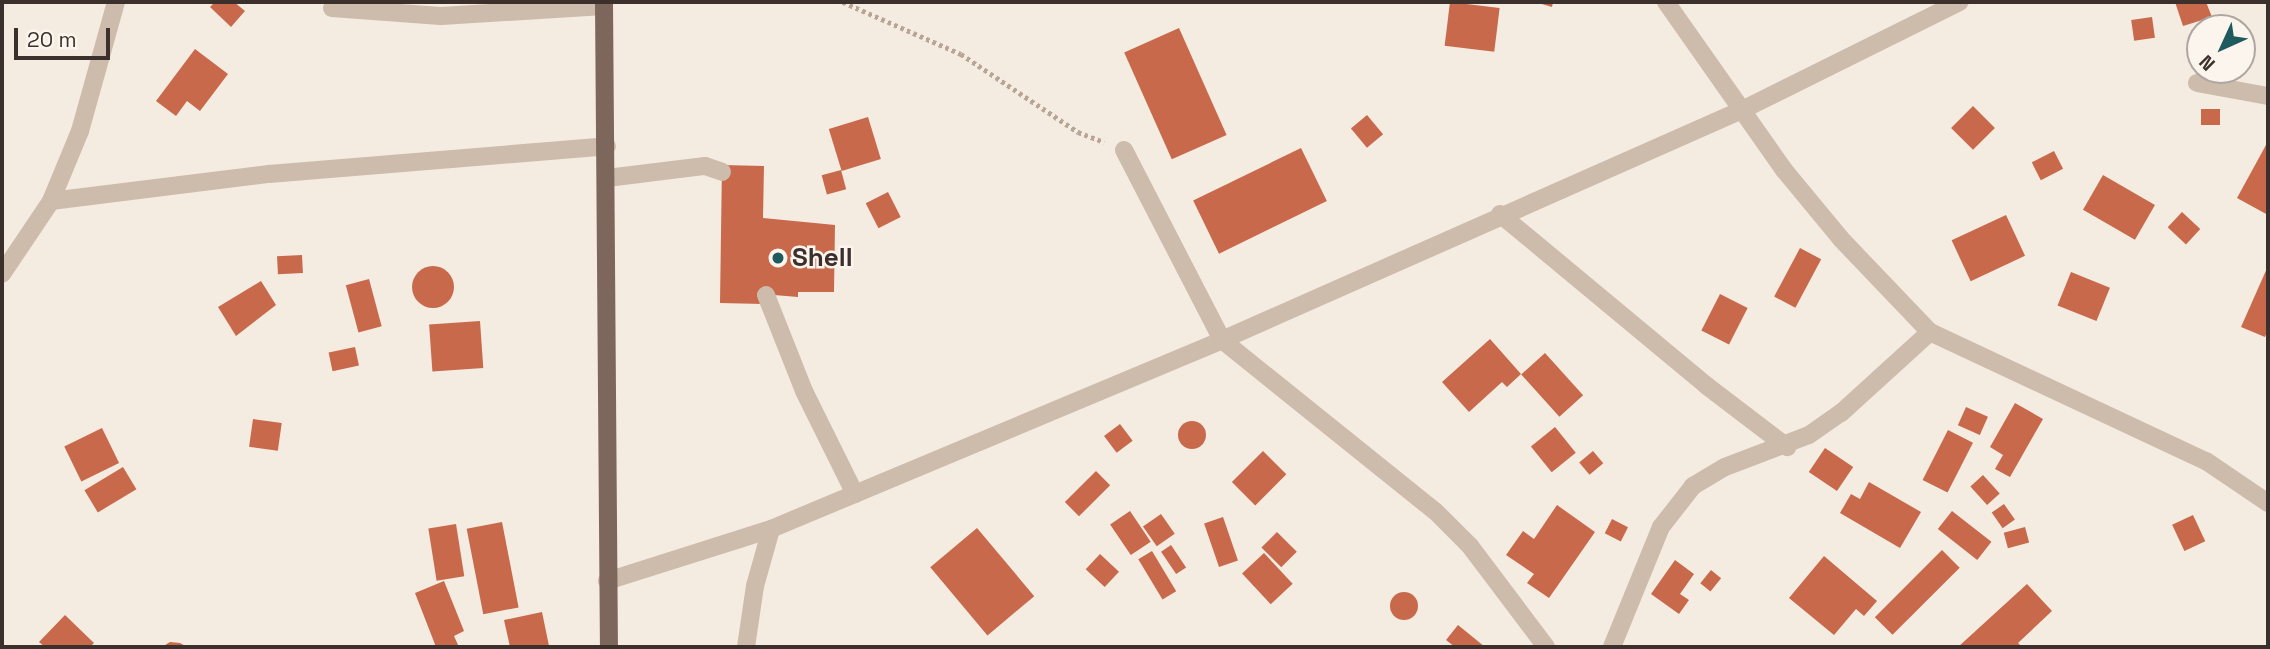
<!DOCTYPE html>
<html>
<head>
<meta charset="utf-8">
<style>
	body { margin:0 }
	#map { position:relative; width:2270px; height:649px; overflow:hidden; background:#f4ebe1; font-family:"Space Grotesk",sans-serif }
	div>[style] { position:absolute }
	.building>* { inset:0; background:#c8694b; transform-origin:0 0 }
	.round { border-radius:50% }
	.path>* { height:4.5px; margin-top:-2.25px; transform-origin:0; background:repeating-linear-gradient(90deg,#b9a596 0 3.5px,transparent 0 7px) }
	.service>* { height:18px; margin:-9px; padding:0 9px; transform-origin:9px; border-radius:9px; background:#cdbbac }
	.minor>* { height:18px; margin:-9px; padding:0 9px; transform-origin:9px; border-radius:9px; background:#cdbbac }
	.tertiary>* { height:18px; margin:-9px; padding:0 9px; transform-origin:9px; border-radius:9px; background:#cdbbac }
	.primary>* { height:18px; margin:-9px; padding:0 9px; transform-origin:9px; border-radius:9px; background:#7d675c }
	.dots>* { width:19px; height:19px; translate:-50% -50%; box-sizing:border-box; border:4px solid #fbf5ee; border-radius:50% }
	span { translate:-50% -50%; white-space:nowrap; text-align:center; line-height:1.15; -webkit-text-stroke:5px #fbf5ee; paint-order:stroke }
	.poi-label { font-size:26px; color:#3b302b; font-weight:700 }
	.left { translate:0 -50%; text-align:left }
	.frame { position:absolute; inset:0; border:4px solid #3b302b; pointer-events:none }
	.north { position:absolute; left:2186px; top:14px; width:70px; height:70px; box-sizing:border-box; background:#fbf5ee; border:2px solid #aea6a0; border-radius:50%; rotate:225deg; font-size:19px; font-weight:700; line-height:28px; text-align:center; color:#3b302b }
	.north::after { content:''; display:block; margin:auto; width:24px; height:32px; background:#1f5a5e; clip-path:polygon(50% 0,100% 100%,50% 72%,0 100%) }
	.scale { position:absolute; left:14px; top:28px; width:96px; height:32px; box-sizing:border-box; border:4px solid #3b302b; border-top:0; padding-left:9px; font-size:21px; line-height:24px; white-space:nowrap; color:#3b302b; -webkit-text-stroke:5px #fbf5ee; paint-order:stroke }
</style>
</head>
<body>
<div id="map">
	<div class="building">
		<i style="clip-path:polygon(215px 2px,234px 2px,245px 11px,231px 27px,210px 7px)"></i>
		<i style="left:1450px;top:2px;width:50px;height:44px;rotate:7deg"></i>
		<i style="clip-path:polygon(1535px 2px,1553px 2px,1552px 7px)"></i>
		<i style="clip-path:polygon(2175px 2px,2206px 2px,2212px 17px,2183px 26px)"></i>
		<i style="left:2152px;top:17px;width:21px;height:21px;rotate:82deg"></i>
		<i style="left:1179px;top:28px;width:117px;height:60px;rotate:66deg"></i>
		<i style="clip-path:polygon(195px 49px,228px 74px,200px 111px,187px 101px,176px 116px,156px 101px)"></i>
		<i style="left:1973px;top:106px;width:31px;height:31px;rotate:45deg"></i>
		<i style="left:2201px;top:109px;width:19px;height:16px"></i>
		<i style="left:1367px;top:115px;width:25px;height:21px;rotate:50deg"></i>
		<i style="left:868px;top:117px;width:44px;height:41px;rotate:73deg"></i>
		<i style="clip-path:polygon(2266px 145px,2268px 146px,2268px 215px,2237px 198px)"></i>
		<i style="left:1301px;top:148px;width:59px;height:120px;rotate:64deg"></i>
		<i style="left:2054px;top:151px;width:20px;height:25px;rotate:63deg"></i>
		<i style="clip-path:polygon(722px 165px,764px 166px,763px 218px,835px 225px,834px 292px,798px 292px,798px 297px,762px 294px,763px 304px,720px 303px)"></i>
		<i style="left:841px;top:170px;width:20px;height:20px;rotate:75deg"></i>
		<i style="left:2103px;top:175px;width:60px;height:40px;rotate:30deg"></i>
		<i style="left:888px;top:192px;width:28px;height:25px;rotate:63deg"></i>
		<i style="left:2182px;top:212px;width:25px;height:21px;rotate:43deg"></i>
		<i style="left:2006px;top:215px;width:45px;height:60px;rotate:65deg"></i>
		<i style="left:1800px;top:248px;width:24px;height:55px;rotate:28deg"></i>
		<i style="left:302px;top:255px;width:18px;height:25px;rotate:87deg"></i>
		<i style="clip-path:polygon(2268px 266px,2268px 329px,2265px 337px,2241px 327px)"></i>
		<i class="round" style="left:412px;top:266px;width:42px;height:42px"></i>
		<i style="left:2071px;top:272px;width:42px;height:36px;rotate:22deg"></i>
		<i style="left:369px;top:279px;width:49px;height:24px;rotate:75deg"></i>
		<i style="clip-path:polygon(261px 281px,276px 305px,236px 336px,218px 307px)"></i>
		<i style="left:1720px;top:294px;width:31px;height:41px;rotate:27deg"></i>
		<i style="left:480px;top:321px;width:47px;height:51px;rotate:86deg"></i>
		<i style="clip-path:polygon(1490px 339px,1521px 374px,1507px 387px,1502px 382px,1469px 412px,1442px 382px)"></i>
		<i style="left:355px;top:347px;width:19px;height:27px;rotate:78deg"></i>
		<i style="left:1545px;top:353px;width:57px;height:32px;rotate:48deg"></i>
		<i style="clip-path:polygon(2015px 403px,2043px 419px,2010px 477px,1995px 469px,2003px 455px,1990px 447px)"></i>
		<i style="left:1966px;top:407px;width:24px;height:20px;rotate:24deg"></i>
		<i style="left:253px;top:419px;width:29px;height:28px;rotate:8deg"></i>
		<i class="round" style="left:1178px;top:421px;width:28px;height:28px"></i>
		<i style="left:1120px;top:424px;width:21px;height:20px;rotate:53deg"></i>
		<i style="left:1555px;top:427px;width:33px;height:31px;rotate:51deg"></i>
		<i style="left:102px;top:428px;width:39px;height:42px;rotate:64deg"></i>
		<i style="left:1948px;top:430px;width:28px;height:56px;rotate:27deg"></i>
		<i style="left:1825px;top:448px;width:34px;height:29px;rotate:34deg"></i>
		<i style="left:1263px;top:451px;width:33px;height:44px;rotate:45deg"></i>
		<i style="left:1593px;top:451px;width:16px;height:18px;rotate:50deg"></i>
		<i style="left:123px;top:467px;width:26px;height:45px;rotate:59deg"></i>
		<i style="left:1096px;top:471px;width:20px;height:44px;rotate:45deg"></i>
		<i style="left:1983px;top:475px;width:25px;height:17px;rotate:48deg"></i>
		<i style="clip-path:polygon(1869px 482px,1921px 512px,1900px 548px,1840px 513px,1851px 494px,1860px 499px)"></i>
		<i style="left:2004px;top:504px;width:19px;height:15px;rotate:55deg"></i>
		<i style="clip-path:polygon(1557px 505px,1595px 532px,1549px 598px,1527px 583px,1534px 574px,1506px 555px,1523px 531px,1534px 539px)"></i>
		<i style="left:1130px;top:511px;width:37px;height:24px;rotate:56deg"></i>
		<i style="left:1952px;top:511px;width:50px;height:23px;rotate:38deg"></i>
		<i style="left:1161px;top:514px;width:24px;height:22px;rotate:55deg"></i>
		<i style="left:2193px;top:515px;width:29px;height:23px;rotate:65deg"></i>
		<i style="left:1223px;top:517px;width:46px;height:20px;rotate:71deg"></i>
		<i style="left:1612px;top:519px;width:18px;height:16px;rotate:27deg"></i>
		<i style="left:502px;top:522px;width:87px;height:36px;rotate:79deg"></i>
		<i style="left:456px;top:524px;width:53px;height:28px;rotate:81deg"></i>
		<i style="left:2025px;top:527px;width:16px;height:22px;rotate:75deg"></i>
		<i style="left:977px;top:528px;width:89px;height:61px;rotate:50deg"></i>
		<i style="left:1277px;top:532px;width:28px;height:22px;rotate:45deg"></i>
		<i style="left:1171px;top:545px;width:27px;height:12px;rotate:56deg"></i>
		<i style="left:1942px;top:550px;width:25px;height:95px;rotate:45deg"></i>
		<i style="left:1152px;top:551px;width:47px;height:16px;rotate:59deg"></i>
		<i style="left:1264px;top:553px;width:42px;height:30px;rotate:47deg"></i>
		<i style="left:1100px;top:554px;width:26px;height:21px;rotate:43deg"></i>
		<i style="clip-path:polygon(1824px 556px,1877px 601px,1864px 616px,1856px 609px,1834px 635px,1789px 598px)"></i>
		<i style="clip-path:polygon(1675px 560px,1694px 574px,1680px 594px,1689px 600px,1679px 614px,1651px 594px)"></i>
		<i style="left:1711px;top:570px;width:13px;height:17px;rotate:39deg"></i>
		<i style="clip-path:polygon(444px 581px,464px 631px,454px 636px,459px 647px,436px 647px,415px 593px)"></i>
		<i style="clip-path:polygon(2027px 584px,2052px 611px,2018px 643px,2022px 647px,1958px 647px)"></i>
		<i class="round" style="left:1390px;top:592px;width:28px;height:28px"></i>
		<i style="clip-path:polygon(542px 612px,549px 646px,510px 647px,504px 620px)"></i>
		<i style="clip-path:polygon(65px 615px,94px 643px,90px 647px,45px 647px,39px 642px)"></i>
		<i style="clip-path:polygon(1458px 625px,1485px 647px,1455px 647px,1446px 640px)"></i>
		<i style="clip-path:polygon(170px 642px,180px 643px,187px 647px,162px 647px)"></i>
	</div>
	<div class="path">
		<i style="left:843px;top:2px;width:129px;rotate:23.8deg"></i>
		<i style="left:961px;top:54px;width:141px;rotate:33.7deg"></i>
		<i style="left:1078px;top:132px;width:28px;rotate:21deg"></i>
	</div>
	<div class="service">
		<i style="left:332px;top:8px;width:109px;rotate:4.2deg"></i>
		<i style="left:441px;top:16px;width:163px;rotate:-3.5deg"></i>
		<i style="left:1124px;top:150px;width:214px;rotate:62.7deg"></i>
		<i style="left:607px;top:178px;width:99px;rotate:-7deg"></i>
		<i style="left:705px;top:166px;width:18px;rotate:19deg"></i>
		<i style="left:766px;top:295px;width:103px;rotate:68.4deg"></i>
		<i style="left:804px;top:391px;width:115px;rotate:63.7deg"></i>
	</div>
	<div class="minor">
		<i style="left:1666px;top:2px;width:205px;rotate:54.9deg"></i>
		<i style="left:1784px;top:170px;width:89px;rotate:50.4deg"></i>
		<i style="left:1841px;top:239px;width:129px;rotate:46.3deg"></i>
		<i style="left:1930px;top:332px;width:305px;rotate:25.1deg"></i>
		<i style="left:2206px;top:461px;width:75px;rotate:34.1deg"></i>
		<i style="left:2197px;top:83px;width:72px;rotate:10.4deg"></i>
		<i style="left:51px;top:201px;width:220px;rotate:-7.1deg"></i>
		<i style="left:269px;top:174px;width:339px;rotate:-4.7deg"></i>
		<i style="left:1500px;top:214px;width:269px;rotate:39.7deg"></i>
		<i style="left:1707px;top:386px;width:101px;rotate:37.3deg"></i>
		<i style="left:2px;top:274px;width:88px;rotate:-56.1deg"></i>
		<i style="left:51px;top:201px;width:76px;rotate:-67.5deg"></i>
		<i style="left:80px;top:131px;width:134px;rotate:-74.4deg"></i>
		<i style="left:1222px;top:340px;width:273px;rotate:38.8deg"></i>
		<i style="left:1435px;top:511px;width:49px;rotate:45deg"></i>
		<i style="left:1470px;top:546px;width:126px;rotate:53deg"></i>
		<i style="left:746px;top:647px;width:62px;rotate:-81.6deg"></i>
		<i style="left:755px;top:586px;width:59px;rotate:-74.3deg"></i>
		<i style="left:1612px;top:647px;width:130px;rotate:-67.8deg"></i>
		<i style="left:1661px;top:527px;width:52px;rotate:-52deg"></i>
		<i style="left:1693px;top:486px;width:37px;rotate:-31deg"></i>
		<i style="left:1725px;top:467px;width:90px;rotate:-20.9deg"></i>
		<i style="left:1809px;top:435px;width:39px;rotate:-35deg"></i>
		<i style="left:1841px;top:413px;width:120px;rotate:-42.3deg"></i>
	</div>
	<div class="tertiary">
		<i style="left:607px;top:581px;width:172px;rotate:-17.6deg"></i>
		<i style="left:771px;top:529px;width:489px;rotate:-22.7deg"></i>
		<i style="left:1222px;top:340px;width:569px;rotate:-23.86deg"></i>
		<i style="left:1742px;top:110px;width:243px;rotate:-26.4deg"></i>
	</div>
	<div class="primary">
		<i style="left:604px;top:2px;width:645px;rotate:89.56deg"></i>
	</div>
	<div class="dots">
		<i style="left:778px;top:258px;background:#1f5a5e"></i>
	</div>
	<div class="poi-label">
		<span class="left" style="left:792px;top:258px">Shell</span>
	</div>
	<div class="frame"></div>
	<div class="north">N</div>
	<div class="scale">20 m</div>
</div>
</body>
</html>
